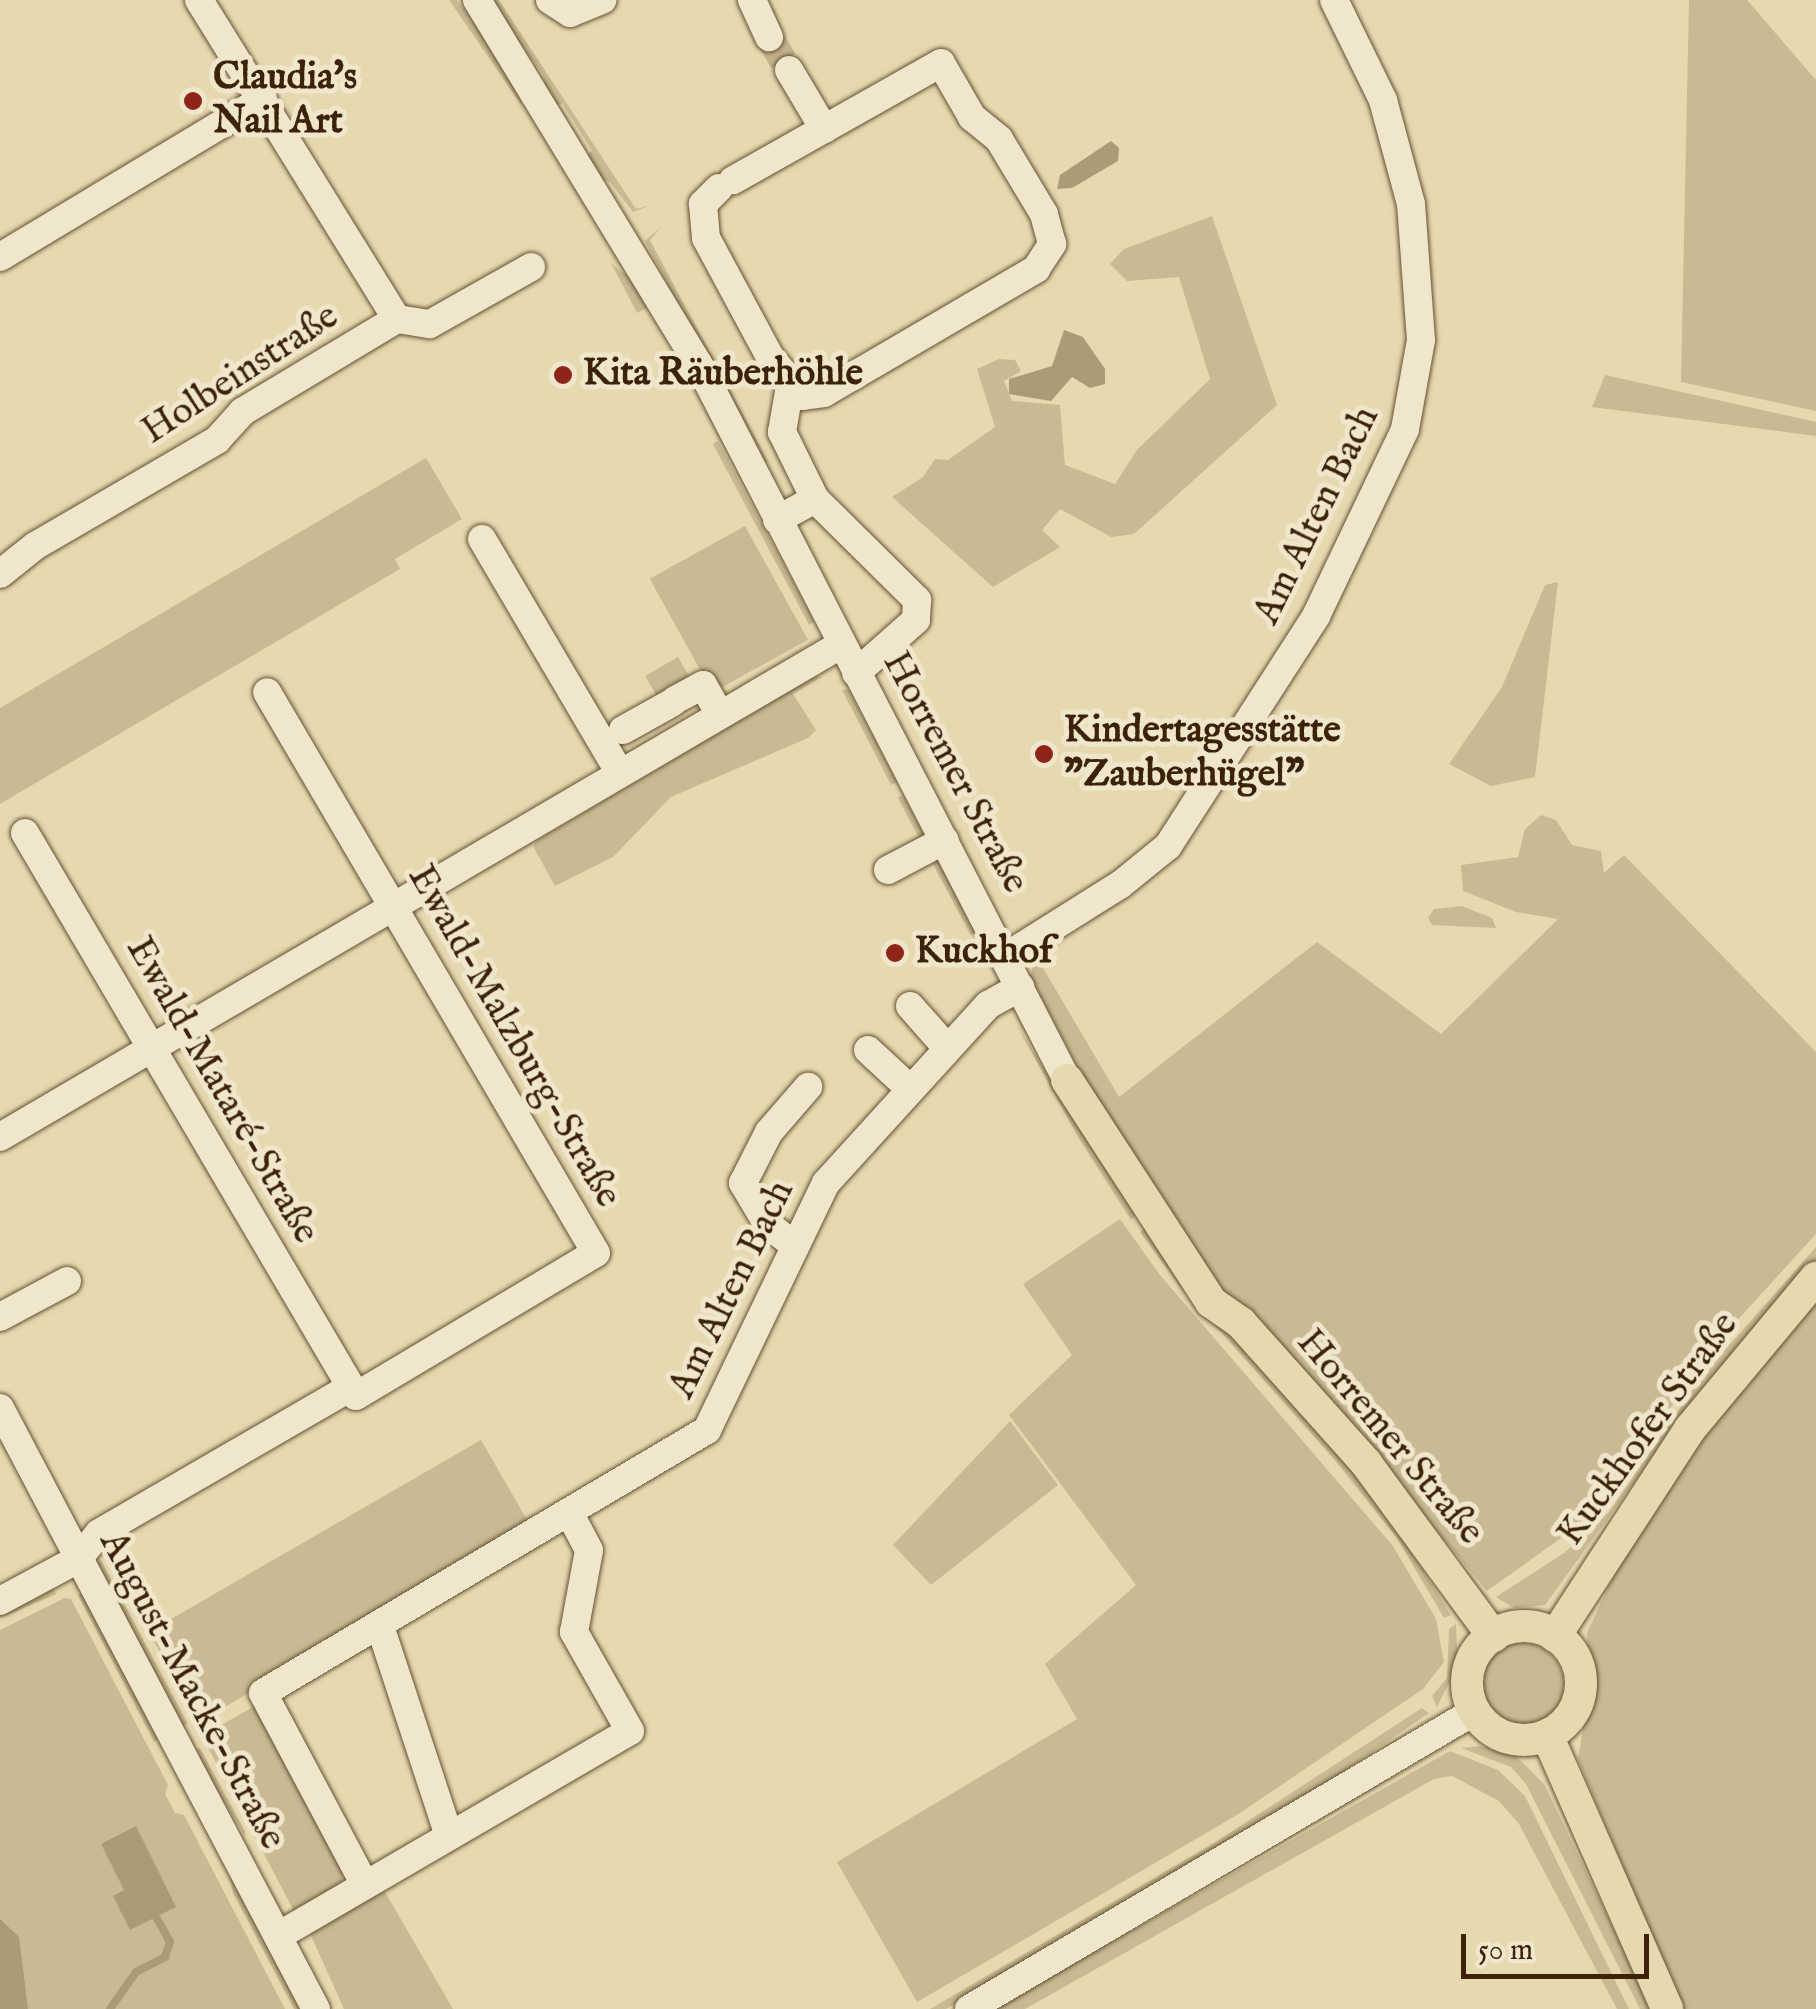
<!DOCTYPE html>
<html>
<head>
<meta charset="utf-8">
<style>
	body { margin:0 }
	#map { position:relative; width:1816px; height:2009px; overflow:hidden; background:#e6d9b0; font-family:"IM FELL English",serif }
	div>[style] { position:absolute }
	.green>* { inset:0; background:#c9ba93; transform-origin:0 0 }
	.round { border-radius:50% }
	.water>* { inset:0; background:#ac9b77 }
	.stream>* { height:8px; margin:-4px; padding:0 4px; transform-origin:4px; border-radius:4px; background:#ac9b77 }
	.minor-tunnel>* { height:28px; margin-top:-14px; transform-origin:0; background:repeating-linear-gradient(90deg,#c4b48e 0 28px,transparent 0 42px) }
	.roads { filter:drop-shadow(0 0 2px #665032) drop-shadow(0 0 2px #665032) }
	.minor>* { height:28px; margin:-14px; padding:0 14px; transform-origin:14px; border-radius:14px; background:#efe6cc }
	.major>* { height:32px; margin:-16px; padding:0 16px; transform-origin:16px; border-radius:16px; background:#e6d9b0 }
	.major>.ring { margin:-16px; padding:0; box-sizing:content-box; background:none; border:32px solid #e6d9b0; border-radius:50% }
	.dots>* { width:28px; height:28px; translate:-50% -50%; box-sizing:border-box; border:5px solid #efe6cc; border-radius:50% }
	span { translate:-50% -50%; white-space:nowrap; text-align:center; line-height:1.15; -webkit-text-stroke:10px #efe6cc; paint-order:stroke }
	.poi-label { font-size:38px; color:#3b2208; font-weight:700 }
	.left { translate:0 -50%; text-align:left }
	.street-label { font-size:38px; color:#3b2208 }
	.scale { position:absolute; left:1461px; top:1934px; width:188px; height:45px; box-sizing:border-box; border:5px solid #3b2208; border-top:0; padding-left:12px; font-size:30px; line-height:35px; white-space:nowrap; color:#3b2208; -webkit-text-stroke:8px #efe6cc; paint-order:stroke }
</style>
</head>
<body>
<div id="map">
	<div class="green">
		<i style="clip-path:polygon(449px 0,457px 0,499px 57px,519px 88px,522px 106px)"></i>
		<i style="clip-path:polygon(489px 0,499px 0,636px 209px,651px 205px,633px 212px,610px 182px,590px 175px,578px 160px,592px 151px,562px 103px,549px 111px,543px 75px)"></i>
		<i style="clip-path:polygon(1689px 0,1747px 0,1816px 80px,1816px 411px,1681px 382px)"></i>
		<i style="clip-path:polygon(1212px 216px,1277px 405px,1134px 534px,1111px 537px,1060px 509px,1042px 530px,1060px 547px,993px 587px,892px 497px,923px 477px,935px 459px,948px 460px,995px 427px,977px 369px,999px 359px,1015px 360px,1021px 371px,1004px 381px,1012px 401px,1060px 405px,1065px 465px,1115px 484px,1137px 450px,1210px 379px,1179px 277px,1127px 281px,1110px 264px,1124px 249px)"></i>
		<i style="clip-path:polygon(662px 226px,650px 240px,768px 461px,762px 464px,645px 241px)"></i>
		<i style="clip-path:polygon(611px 263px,644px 289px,654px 304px,637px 313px)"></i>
		<i style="clip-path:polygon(1605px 375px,1816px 422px,1816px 436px,1592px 407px)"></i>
		<i style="left:718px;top:441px;width:205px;height:6px;rotate:62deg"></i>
		<i style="clip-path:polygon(426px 458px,462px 519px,395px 559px,400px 569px,0 804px,0 708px)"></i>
		<i style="left:745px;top:526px;width:130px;height:109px;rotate:61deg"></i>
		<i style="clip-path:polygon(1558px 582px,1535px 777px,1491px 786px,1449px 764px,1502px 687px,1545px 585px)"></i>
		<i style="left:678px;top:657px;width:24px;height:38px;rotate:60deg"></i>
		<i style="clip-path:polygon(812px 677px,822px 677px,793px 694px,816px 730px,808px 738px,671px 797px,613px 857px,555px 886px,533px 846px,538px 840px)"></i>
		<i style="clip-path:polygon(848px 689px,897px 782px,891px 785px,842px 690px)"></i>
		<i style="left:903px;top:795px;width:156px;height:6px;rotate:62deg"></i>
		<i style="clip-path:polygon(1541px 815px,1556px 820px,1572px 845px,1601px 851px,1604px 873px,1624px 855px,1816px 1052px,1816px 1234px,1722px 1337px,1592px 1516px,1487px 1591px,1320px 1391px,1225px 1307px,1111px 1131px,1030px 976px,1036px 956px,1119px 1097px,1317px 942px,1441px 1034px,1558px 919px,1516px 912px,1463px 891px,1461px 865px,1518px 857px,1525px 829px)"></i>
		<i style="clip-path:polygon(1462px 906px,1492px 918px,1496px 928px,1432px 925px,1428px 918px,1434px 909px)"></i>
		<i style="clip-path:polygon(1016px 1024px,1136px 1215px,1131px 1220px,1078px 1137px)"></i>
		<i style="clip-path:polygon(1120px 1219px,1160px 1275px,1393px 1546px,1436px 1619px,1444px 1662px,1423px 1689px,1237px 1815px,917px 2002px,837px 1862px,1077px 1719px,1045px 1664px,1136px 1585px,1009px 1415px,1072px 1355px,1023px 1284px)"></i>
		<i style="clip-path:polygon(1146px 1228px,1387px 1513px,1451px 1615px,1444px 1618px,1397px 1538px,1333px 1458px,1180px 1286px,1140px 1232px)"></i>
		<i style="clip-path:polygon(1816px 1247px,1816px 1260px,1707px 1382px,1545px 1605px,1514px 1608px,1496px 1597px,1564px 1553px,1609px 1512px,1701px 1377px)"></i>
		<i style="clip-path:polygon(1816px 1302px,1816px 2009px,1682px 2009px,1578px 1759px,1589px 1695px,1587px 1633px,1619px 1564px,1726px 1401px)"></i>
		<i style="clip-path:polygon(1010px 1421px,1058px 1485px,931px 1585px,893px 1545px)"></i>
		<i style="left:481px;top:1440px;width:103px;height:384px;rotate:60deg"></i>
		<i style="left:101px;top:1560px;width:185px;height:7px;rotate:62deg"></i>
		<i style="left:53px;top:1587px;width:8px;height:60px;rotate:67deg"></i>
		<i style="clip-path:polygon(85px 1592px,162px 1738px,154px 1742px,78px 1595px)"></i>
		<i style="clip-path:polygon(65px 1598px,71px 1599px,168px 1785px,165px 1794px,175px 1813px,184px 1815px,285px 2009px,0 2009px,0 1630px)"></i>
		<i style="clip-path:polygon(1456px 1624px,1458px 1665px,1437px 1707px,1432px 1696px,1447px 1678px,1449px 1629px)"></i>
		<i class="round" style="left:1480px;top:1643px;width:84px;height:84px"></i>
		<i style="clip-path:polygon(258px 1704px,344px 1869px,341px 1884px,295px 1913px,202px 1736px)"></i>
		<i style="clip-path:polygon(1422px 1708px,1429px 1713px,1317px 1790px,946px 2009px,930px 2009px,1214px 1843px)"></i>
		<i style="clip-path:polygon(1481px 1746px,1516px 1756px,1544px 1784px,1652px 2009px,1640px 2009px,1526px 1784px,1511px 1767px,1461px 1748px)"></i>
		<i style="clip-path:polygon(200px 1748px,245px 1831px,245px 1836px,193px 1752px)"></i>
		<i style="clip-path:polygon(1450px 1751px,1498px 1770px,1525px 1796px,1629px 2009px,1617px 2009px,1519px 1824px,1499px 1801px,1452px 1776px,1434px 1779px,1025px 2009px,993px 2009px)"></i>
		<i style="clip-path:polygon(229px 1872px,302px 2009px,294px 2009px,233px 1893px)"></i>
		<i style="clip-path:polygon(381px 1885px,453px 2009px,344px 2009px,308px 1929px)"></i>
	</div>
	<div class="water">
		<i style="clip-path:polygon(1111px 141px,1119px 148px,1118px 161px,1072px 188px,1057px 189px,1060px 175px)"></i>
		<i style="clip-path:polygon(1064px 330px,1083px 337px,1105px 369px,1105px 384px,1090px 388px,1072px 377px,1051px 401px,1009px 394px,1009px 379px,1052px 366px)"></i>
		<i style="clip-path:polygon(136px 1826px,176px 1907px,130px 1930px,113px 1896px,124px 1890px,101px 1844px)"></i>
		<i style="clip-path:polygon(0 1919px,19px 1937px,28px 2009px,0 2009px)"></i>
	</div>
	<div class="stream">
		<i style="left:110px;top:2009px;width:45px;rotate:-54.9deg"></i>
		<i style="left:136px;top:1972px;width:33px;rotate:-27deg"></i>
		<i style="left:165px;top:1957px;width:16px;rotate:-72deg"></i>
		<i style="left:170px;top:1942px;width:29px;rotate:-119deg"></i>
	</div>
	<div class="minor-tunnel">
		<i style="left:769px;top:37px;width:39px;rotate:59deg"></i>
	</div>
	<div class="roads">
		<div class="minor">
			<i style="left:199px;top:0;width:375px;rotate:58.2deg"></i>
			<i style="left:477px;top:0;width:425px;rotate:58.7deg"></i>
			<i style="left:698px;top:363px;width:806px;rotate:62.77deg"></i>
			<i style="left:550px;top:0;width:24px;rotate:33deg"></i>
			<i style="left:570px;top:13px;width:35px;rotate:-22deg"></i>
			<i style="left:752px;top:0;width:41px;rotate:65.3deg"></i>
			<i style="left:789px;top:70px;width:69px;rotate:59.3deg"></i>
			<i style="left:719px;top:188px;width:23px;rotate:135deg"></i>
			<i style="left:703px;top:204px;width:34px;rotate:85deg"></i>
			<i style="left:706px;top:238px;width:135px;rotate:61.7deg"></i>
			<i style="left:770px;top:357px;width:51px;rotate:49.8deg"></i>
			<i style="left:803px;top:396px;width:21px;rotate:-8deg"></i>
			<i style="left:824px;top:393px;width:246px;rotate:-30.3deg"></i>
			<i style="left:1036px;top:269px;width:30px;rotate:-57deg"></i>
			<i style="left:1052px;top:244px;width:31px;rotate:-105deg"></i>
			<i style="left:1044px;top:214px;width:87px;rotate:-121deg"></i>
			<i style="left:999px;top:139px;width:35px;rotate:-141deg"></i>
			<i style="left:972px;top:117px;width:62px;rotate:-119.9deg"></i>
			<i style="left:941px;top:63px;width:239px;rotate:150.6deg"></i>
			<i style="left:0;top:257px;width:307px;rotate:-31deg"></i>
			<i style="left:790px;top:386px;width:47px;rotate:99.9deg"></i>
			<i style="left:782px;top:432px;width:75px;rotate:63.8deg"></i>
			<i style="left:777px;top:520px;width:43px;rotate:-28.9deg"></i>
			<i style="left:815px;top:499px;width:144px;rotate:44.7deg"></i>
			<i style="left:917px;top:600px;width:20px;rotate:93deg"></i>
			<i style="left:916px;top:620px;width:80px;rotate:138.5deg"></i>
			<i style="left:482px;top:539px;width:270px;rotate:59.5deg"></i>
			<i style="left:0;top:574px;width:45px;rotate:-38.7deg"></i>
			<i style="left:35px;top:546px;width:211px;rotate:-30.2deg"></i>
			<i style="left:217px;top:440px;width:38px;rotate:-48deg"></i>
			<i style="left:242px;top:412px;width:181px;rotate:-31deg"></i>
			<i style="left:397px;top:319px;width:33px;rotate:9deg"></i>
			<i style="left:430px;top:324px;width:116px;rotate:-29.4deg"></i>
			<i style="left:675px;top:700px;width:32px;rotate:-28deg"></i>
			<i style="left:703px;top:685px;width:32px;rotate:60deg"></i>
			<i style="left:623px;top:730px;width:57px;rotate:-29.2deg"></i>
			<i style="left:25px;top:833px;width:643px;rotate:59.53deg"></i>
			<i style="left:888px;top:870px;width:64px;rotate:-27.8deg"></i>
			<i style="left:1005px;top:957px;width:136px;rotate:-32.1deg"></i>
			<i style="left:1120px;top:885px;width:62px;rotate:-39.1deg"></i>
			<i style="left:1168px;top:846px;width:274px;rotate:-57.2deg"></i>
			<i style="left:1316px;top:616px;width:207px;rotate:-64.5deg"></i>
			<i style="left:1405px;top:429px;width:90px;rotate:-79.8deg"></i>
			<i style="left:1421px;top:340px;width:136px;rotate:-94.2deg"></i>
			<i style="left:1411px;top:204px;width:108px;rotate:-105.1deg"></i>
			<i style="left:1383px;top:100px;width:111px;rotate:-116.1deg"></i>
			<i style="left:910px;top:1006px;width:57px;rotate:48.5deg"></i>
			<i style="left:868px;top:1050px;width:56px;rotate:42.8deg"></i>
			<i style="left:0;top:1137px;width:976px;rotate:-30.35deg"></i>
			<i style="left:794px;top:1245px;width:33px;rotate:-142deg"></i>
			<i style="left:768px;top:1225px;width:49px;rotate:-120.8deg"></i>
			<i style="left:743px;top:1183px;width:57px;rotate:-63deg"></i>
			<i style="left:769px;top:1132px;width:60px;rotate:-49.1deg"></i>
			<i style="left:0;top:1317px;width:76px;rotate:-28.2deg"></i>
			<i style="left:0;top:1408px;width:679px;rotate:62.27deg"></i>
			<i style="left:0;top:1601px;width:89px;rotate:-28.3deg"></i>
			<i style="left:78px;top:1559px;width:33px;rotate:-51deg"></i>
			<i style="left:99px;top:1533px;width:291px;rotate:-30.1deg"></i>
			<i style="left:351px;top:1387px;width:10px;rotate:61deg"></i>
			<i style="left:356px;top:1396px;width:279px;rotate:-30.8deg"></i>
			<i style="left:596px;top:1253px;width:650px;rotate:-120.39deg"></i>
			<i style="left:380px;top:1626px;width:221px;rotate:71.8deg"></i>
			<i style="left:365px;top:1885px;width:217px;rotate:-118deg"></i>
			<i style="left:263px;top:1693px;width:516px;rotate:-30.64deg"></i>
			<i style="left:707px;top:1430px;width:274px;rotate:-64.3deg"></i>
			<i style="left:826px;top:1183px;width:241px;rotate:-47.7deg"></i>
			<i style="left:988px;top:1005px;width:37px;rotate:-29deg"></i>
			<i style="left:278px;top:1936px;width:407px;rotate:-30.2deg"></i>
			<i style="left:630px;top:1731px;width:114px;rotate:-119.5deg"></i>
			<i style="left:574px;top:1632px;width:83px;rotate:-79.6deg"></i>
			<i style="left:589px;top:1550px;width:38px;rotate:-118deg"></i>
			<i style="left:969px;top:2009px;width:587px;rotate:-30.5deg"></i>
		</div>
		<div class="major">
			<i style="left:1067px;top:1080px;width:265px;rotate:57deg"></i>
			<i style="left:1211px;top:1302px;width:37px;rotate:35deg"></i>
			<i style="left:1241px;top:1323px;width:188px;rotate:48.2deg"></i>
			<i style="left:1366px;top:1463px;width:215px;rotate:53.7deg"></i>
			<i class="ring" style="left:1467px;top:1626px;width:82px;height:82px"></i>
			<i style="left:1555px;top:1636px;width:247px;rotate:-56.9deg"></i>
			<i style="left:1690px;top:1429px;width:197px;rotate:-50.2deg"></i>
			<i style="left:1547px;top:1735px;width:299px;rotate:66.3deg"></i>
		</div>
	</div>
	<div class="dots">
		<i style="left:193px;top:101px;background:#8f2418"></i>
		<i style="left:563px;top:375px;background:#8f2418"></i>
		<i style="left:1044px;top:754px;background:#8f2418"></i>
		<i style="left:895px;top:953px;background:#8f2418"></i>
	</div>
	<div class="poi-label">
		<span class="left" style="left:213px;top:101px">Claudia's<br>Nail Art</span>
		<span class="left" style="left:583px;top:375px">Kita Räuberhöhle</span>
		<span class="left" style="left:1064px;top:754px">Kindertagesstätte<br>"Zauberhügel"</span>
		<span class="left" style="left:915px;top:953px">Kuckhof</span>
	</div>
	<div class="street-label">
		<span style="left:241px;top:375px;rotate:-33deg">Holbeinstraße</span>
		<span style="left:1318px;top:516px;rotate:-64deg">Am Alten Bach</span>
		<span style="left:954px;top:773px;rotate:62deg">Horremer Straße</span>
		<span style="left:513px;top:1037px;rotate:60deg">Ewald-Malzburg-Straße</span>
		<span style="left:221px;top:1091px;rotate:60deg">Ewald-Mataré-Straße</span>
		<span style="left:733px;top:1290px;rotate:-64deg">Am Alten Bach</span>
		<span style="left:1649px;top:1430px;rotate:-54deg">Kuckhofer Straße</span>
		<span style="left:1389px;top:1438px;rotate:50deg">Horremer Straße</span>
		<span style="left:191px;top:1691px;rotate:62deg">August-Macke-Straße</span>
	</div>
	<div class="scale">50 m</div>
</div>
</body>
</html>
